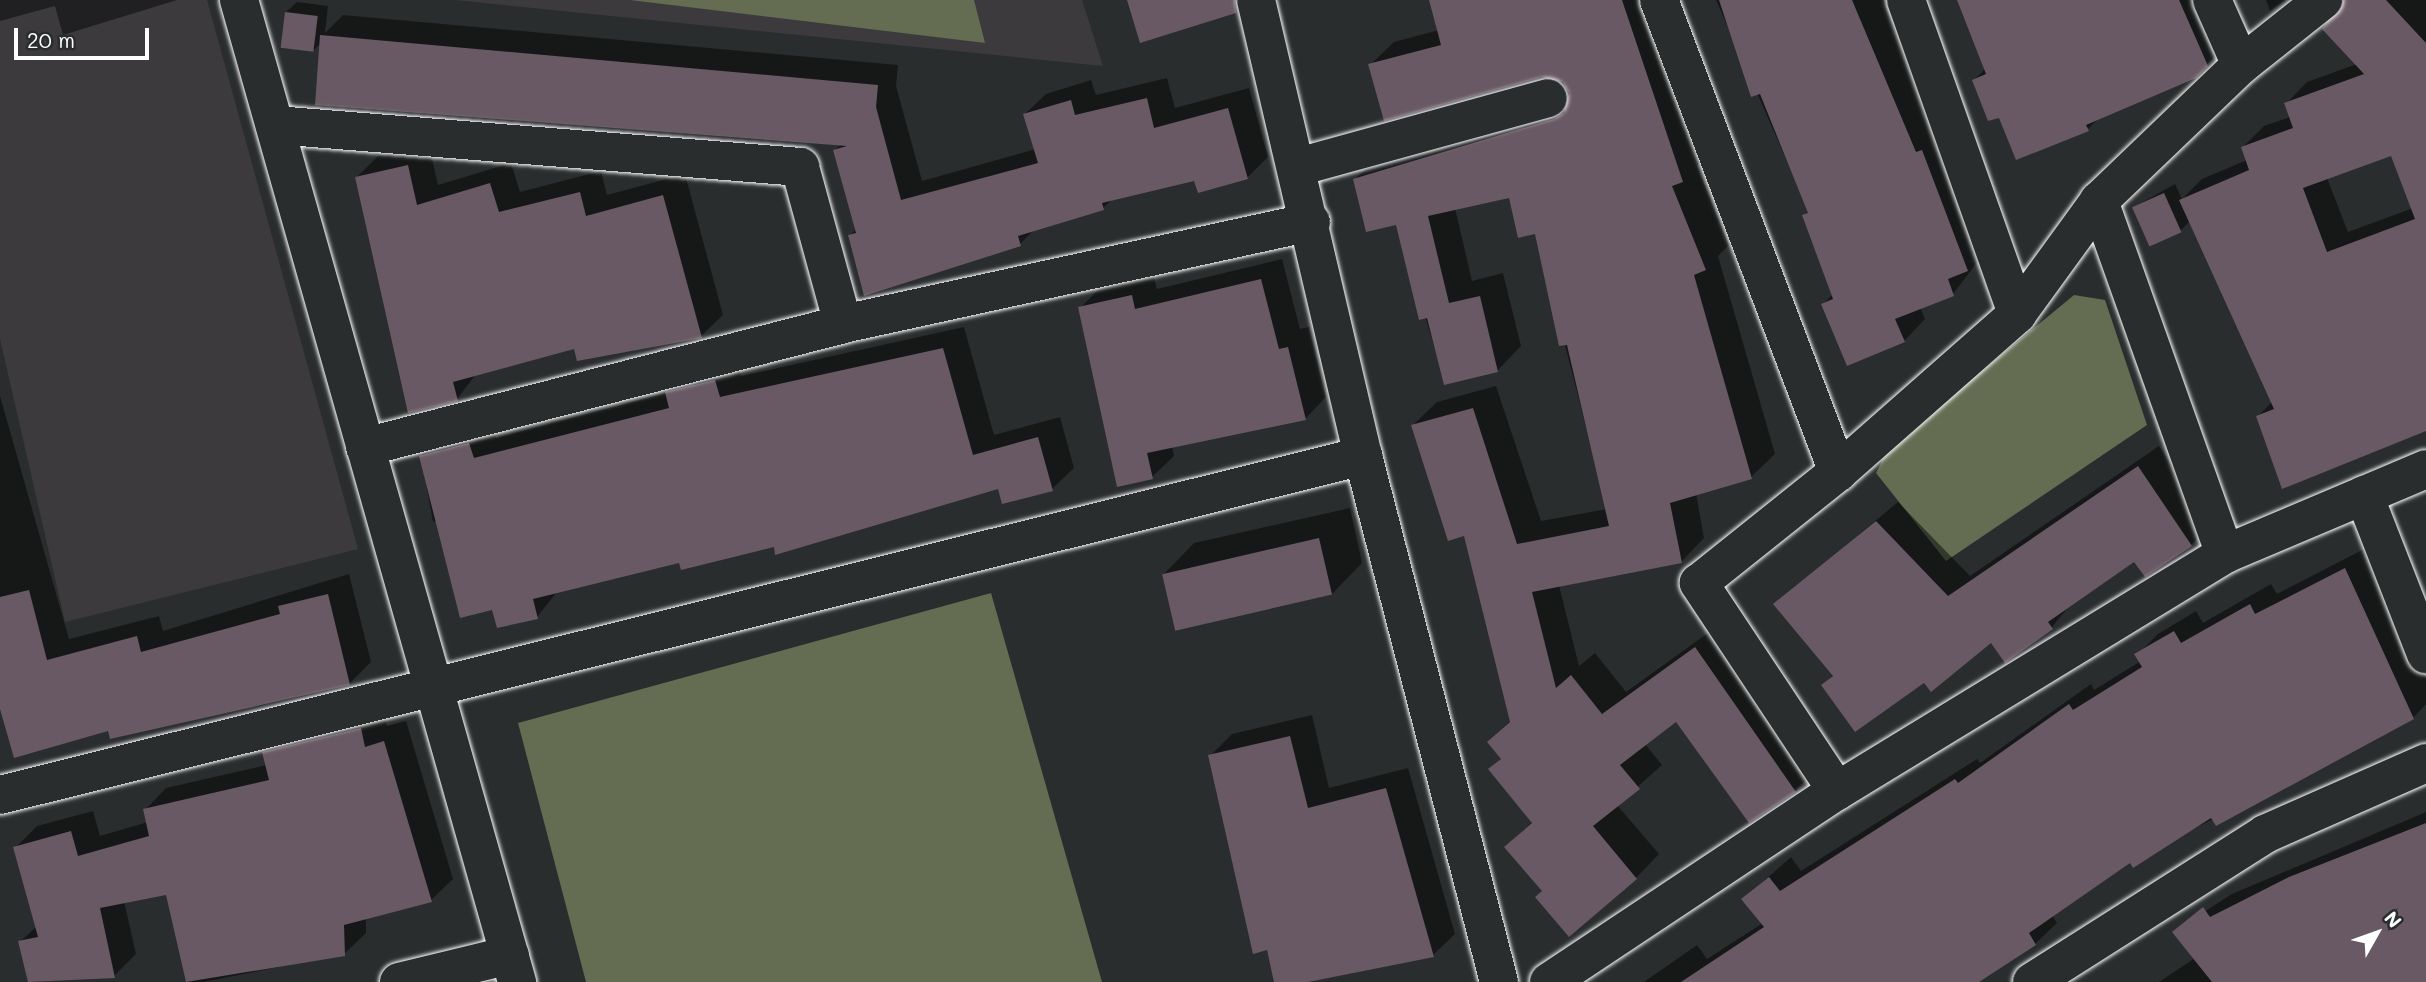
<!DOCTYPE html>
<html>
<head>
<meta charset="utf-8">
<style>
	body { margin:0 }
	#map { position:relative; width:2426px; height:982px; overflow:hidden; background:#2a2d2e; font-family:Mali,sans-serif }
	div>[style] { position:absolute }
	.built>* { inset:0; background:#3d3a3e }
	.green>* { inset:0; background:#646c52 }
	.shadow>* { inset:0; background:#0007 }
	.building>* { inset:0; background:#695964; transform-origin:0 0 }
	.roads { filter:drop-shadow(0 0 2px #fff) drop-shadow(0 0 2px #fff) }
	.minor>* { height:38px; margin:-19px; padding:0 19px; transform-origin:19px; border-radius:19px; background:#2a2d2e }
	span { translate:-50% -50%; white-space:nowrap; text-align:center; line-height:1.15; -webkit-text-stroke:5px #2a2d2e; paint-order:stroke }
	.north { position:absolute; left:2342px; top:898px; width:70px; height:70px; -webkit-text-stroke:5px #2a2d2e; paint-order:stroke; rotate:50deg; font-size:19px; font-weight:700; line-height:28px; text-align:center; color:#fff }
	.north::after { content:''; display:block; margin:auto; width:24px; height:32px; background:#fff; clip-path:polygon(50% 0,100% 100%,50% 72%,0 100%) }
	.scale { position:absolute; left:14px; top:28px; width:135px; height:32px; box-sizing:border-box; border:4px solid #fff; border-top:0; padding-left:9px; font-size:21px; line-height:24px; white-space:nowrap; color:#fff; -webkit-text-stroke:5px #2a2d2e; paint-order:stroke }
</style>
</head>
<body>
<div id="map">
	<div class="built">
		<i style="clip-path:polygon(0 0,207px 0,358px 549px,65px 622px,0 339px)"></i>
		<i style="clip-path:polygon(455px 0,1082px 0,1103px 66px)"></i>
	</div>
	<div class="green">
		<i style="clip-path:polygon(630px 0,974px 0,985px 43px)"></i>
		<i style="clip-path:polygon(2074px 295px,2105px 300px,2147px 425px,1946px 561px,1876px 473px,1888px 449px)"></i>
		<i style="clip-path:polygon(991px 593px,1102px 982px,586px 982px,518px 723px)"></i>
	</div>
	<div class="shadow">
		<i style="clip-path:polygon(0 0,177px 0,63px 35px,55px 6px,0 21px)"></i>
		<i style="clip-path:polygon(1431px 0,1652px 0,1706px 157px,1697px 166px,1729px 245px,1718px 256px,1775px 454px,1751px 477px,1696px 493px,1704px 538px,1681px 562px,1559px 585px,1579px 666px,1595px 653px,1626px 692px,1719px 625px,1818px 767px,1795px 791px,1676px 719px,1645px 744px,1662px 765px,1617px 805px,1659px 854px,1636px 878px,1544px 891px,1506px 847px,1533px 821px,1491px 769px,1502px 758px,1489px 742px,1511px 720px,1465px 534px,1413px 425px,1437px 402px,1496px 386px,1541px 521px,1607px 509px,1536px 232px,1510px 196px,1455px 208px,1472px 281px,1503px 273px,1521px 346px,1498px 370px,1445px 383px,1397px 223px,1355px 179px,1379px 156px,1569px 99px,1571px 93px,1564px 80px,1542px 75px,1370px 65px,1394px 42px,1439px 30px)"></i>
		<i style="clip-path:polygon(1716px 0,1883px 0,1988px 248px,1953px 294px,1920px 307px,1925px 319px,1904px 341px,1823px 304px,1833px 294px,1804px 216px,1809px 211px)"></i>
		<i style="clip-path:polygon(1959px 0,2210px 0,2229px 43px,2195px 76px,2100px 117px,2088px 129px,2000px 115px,1974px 80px,1986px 68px)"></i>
		<i style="clip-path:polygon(2266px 0,2285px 0,2270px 11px)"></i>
		<i style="clip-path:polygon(evenodd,2383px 0,2426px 0,2426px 431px,2258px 416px,2272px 402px,2190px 221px,2180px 231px,2134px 207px,2175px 184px,2182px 199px,2202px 179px,2247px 160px,2243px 147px,2264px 126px,2290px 117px,2286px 104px,2307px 82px,2357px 64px,2383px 0,2392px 154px,2413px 208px,2348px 232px,2327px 178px,2392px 154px)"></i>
		<i style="clip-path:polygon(297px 2px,328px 6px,325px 33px,343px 15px,898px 65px,896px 86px,922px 181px,1036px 149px,1025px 114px,1046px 94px,1091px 80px,1096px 95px,1167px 78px,1175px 108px,1249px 88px,1268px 157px,1247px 178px,1196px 179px,1113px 199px,1103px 208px,1036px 228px,1020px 244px,850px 235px,857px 228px,835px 150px,842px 144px,322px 42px,314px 50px,286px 12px)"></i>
		<i style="clip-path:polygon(429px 145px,438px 185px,511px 163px,520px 192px,601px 171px,607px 195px,685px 174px,723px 315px,701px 336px,575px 347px,477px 373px,457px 399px,356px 178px,378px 156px)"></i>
		<i style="clip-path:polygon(1282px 259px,1300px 329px,1309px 327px,1326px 397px,1305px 419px,1172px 446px,1174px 456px,1152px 477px,1080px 308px,1102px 286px,1153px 274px,1157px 289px)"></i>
		<i style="clip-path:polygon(964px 327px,994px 435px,1060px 417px,1074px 468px,1052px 489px,999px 487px,775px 545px,681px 561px,557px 592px,537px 617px,494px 608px,439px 520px,433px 522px,421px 456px,442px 435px,491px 422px,496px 438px,666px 393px,688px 371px,736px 359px,741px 376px)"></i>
		<i style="clip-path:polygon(0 396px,69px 639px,159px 616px,163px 631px,349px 574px,371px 662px,349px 684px,109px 729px,0 695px)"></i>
		<i style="clip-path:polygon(2159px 446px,2212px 524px,2191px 545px,2135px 560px,2071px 604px,2052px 627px,1991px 641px,1924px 681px,1823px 685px,1834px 674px,1775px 604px,1898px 502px,1970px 576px)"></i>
		<i style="clip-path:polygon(1350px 508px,1362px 563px,1332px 594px,1164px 574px,1194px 543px)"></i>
		<i style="clip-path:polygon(2366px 548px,2426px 679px,2426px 704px,2413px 718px,2130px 861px,2052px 915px,2057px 923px,2035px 944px,1961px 982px,1644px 982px,1697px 945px,1707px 959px,1763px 923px,1743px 899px,1791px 857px,1801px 871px,1977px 759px,1980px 763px,2091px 684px,2094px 690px,2141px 661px,2137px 655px,2158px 634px,2196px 611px,2203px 623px,2271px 584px,2277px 594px)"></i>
		<i style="clip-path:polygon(382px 707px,387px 726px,406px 721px,453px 879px,431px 900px,366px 917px,366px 933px,344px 954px,204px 982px,188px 982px,167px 893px,124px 901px,136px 954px,114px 976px,29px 982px,20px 942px,37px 926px,15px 848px,37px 826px,93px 811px,100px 836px,148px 822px,145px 810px,166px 788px,267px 765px,263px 753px,285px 731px)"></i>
		<i style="clip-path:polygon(1312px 715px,1329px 788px,1408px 768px,1455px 934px,1433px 955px,1276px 982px,1210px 756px,1232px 734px)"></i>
		<i style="clip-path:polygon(2426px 812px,2426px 982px,2159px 982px,2195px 958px,2199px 915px,2232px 894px)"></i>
	</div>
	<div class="building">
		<i style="clip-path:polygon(1127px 0,1235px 0,1236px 13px,1140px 43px)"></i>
		<i style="clip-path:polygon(1429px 0,1622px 0,1683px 182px,1672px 186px,1706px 270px,1694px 275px,1752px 479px,1670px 503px,1682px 563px,1532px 592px,1556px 688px,1571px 675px,1602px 714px,1695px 647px,1796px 792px,1749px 823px,1676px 722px,1620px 765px,1640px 789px,1593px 826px,1637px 879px,1569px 937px,1535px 897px,1542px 891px,1504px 847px,1532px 823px,1488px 769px,1501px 759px,1487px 742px,1510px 722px,1464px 536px,1448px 541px,1411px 425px,1473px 408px,1517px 544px,1609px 526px,1567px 345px,1559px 346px,1535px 234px,1518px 238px,1509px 198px,1428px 216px,1449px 303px,1480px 296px,1498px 372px,1444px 385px,1427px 318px,1419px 320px,1396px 225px,1366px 232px,1353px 179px,1554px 119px,1564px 113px,1569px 93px,1563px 82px,1542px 77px,1384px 121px,1368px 64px,1441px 45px)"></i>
		<i style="clip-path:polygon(1719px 0,1852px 0,1916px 152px,1922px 150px,1968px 271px,1948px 279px,1954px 296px,1895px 319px,1905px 342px,1847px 366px,1821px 304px,1833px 299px,1802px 215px,1808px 213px,1760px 94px,1751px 97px)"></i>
		<i style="clip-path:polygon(1957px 0,2179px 0,2208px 66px,2196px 78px,2086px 125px,2089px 131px,2016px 160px,1999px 118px,1988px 121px,1972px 80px,1986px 74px)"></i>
		<i style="clip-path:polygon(evenodd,2344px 0,2386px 0,2426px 43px,2426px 431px,2282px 489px,2256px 416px,2274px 409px,2179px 200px,2249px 170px,2241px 147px,2293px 128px,2284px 103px,2364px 74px,2322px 29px,2344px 0,2391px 156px,2415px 219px,2327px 252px,2303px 188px,2391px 156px)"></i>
		<i style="left:285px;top:12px;width:33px;height:36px;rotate:7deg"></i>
		<i style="clip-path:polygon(320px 35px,878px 85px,876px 107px,901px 200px,1038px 163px,1023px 114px,1071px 100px,1075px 115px,1147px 98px,1154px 128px,1228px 108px,1248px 179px,1198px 193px,1194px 181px,1102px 203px,1104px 210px,1018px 236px,1021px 246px,864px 296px,848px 235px,856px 233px,833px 150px,847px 146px,315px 105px)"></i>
		<i style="clip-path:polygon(408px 165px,417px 205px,490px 183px,499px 212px,580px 192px,586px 216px,663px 195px,702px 338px,577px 361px,574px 349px,453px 382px,458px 401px,408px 413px,355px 177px)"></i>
		<i style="left:2164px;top:193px;width:43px;height:35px;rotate:66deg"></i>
		<i style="clip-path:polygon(1261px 279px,1279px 349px,1288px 347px,1306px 420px,1147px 453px,1153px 479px,1117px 487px,1078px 307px,1132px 295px,1135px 309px)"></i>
		<i style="clip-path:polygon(943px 348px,973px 455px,1038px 437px,1053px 491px,1002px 504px,998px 489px,775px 555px,774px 547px,681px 570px,679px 563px,533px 599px,538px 619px,497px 628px,492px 610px,460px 618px,419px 456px,469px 443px,474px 458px,669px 408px,665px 392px,715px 380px,720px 397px)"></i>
		<i style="clip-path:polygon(2138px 466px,2192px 546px,2145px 577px,2134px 562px,2048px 622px,2053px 629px,2005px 663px,1991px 643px,1931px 692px,1924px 683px,1855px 732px,1821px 685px,1833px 676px,1773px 604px,1876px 521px,1948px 596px)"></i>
		<i style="left:1319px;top:538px;width:58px;height:161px;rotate:77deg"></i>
		<i style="clip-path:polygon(2345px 568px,2414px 719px,2216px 826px,2211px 818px,2133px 868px,2130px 863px,2029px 933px,2036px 945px,1979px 982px,1681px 982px,1764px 927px,1741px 899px,1769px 877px,1780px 891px,1955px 779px,1958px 783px,2069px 704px,2073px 710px,2142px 667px,2134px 654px,2174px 631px,2181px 643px,2250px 604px,2255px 614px)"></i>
		<i style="clip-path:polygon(29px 590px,47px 660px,137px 636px,141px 652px,280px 614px,278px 606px,328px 594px,350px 685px,110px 739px,108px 731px,14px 758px,0 709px,0 597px)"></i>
		<i style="clip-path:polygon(361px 728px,365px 747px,384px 741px,432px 902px,344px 925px,345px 956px,186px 982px,166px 895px,100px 908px,115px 978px,28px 982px,18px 941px,38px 937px,13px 847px,71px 831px,78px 856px,149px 836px,143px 809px,269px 780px,262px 752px)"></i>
		<i style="clip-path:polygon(1290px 736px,1308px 808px,1386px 788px,1434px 957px,1308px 982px,1274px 982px,1267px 950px,1253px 954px,1208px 755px)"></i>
		<i style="clip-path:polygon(2426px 823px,2426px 982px,2212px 982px,2172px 932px,2203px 907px,2210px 917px,2289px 877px)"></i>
	</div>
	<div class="roads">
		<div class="minor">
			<i style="left:239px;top:0;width:1021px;rotate:74.19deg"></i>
			<i style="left:1256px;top:0;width:468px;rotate:76.8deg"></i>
			<i style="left:1363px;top:456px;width:543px;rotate:75.5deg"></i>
			<i style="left:1659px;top:0;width:505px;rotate:69.23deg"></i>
			<i style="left:1906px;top:0;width:333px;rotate:70.5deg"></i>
			<i style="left:2212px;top:0;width:71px;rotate:66deg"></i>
			<i style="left:275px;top:125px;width:527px;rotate:4.57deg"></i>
			<i style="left:800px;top:167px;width:163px;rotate:74.7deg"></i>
			<i style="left:1298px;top:167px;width:259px;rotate:-15.4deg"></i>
			<i style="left:2099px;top:201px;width:375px;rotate:70.4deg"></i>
			<i style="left:365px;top:447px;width:494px;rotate:-14.4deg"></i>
			<i style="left:843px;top:324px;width:479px;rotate:-12.3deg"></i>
			<i style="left:2364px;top:495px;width:171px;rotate:68.7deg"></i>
			<i style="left:1837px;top:791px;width:250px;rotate:-123.6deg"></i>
			<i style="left:1699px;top:583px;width:178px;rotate:-38.6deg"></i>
			<i style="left:1838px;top:472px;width:239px;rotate:-41.4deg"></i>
			<i style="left:2017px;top:314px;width:140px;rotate:-54deg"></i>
			<i style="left:2099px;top:201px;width:197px;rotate:-43.8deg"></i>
			<i style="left:2241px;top:65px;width:105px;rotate:-38.4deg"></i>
			<i style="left:0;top:795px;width:1405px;rotate:-13.97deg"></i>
			<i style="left:399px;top:982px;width:114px;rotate:-13.7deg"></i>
			<i style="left:1549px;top:982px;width:346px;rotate:-33.6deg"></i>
			<i style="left:1837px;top:791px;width:455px;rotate:-31.4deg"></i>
			<i style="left:2225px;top:554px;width:218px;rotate:-22.9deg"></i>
			<i style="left:2032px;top:982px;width:276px;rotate:-32.4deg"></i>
			<i style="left:2265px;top:834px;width:176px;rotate:-23.8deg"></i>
		</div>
	</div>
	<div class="north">N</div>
	<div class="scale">20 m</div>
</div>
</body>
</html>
